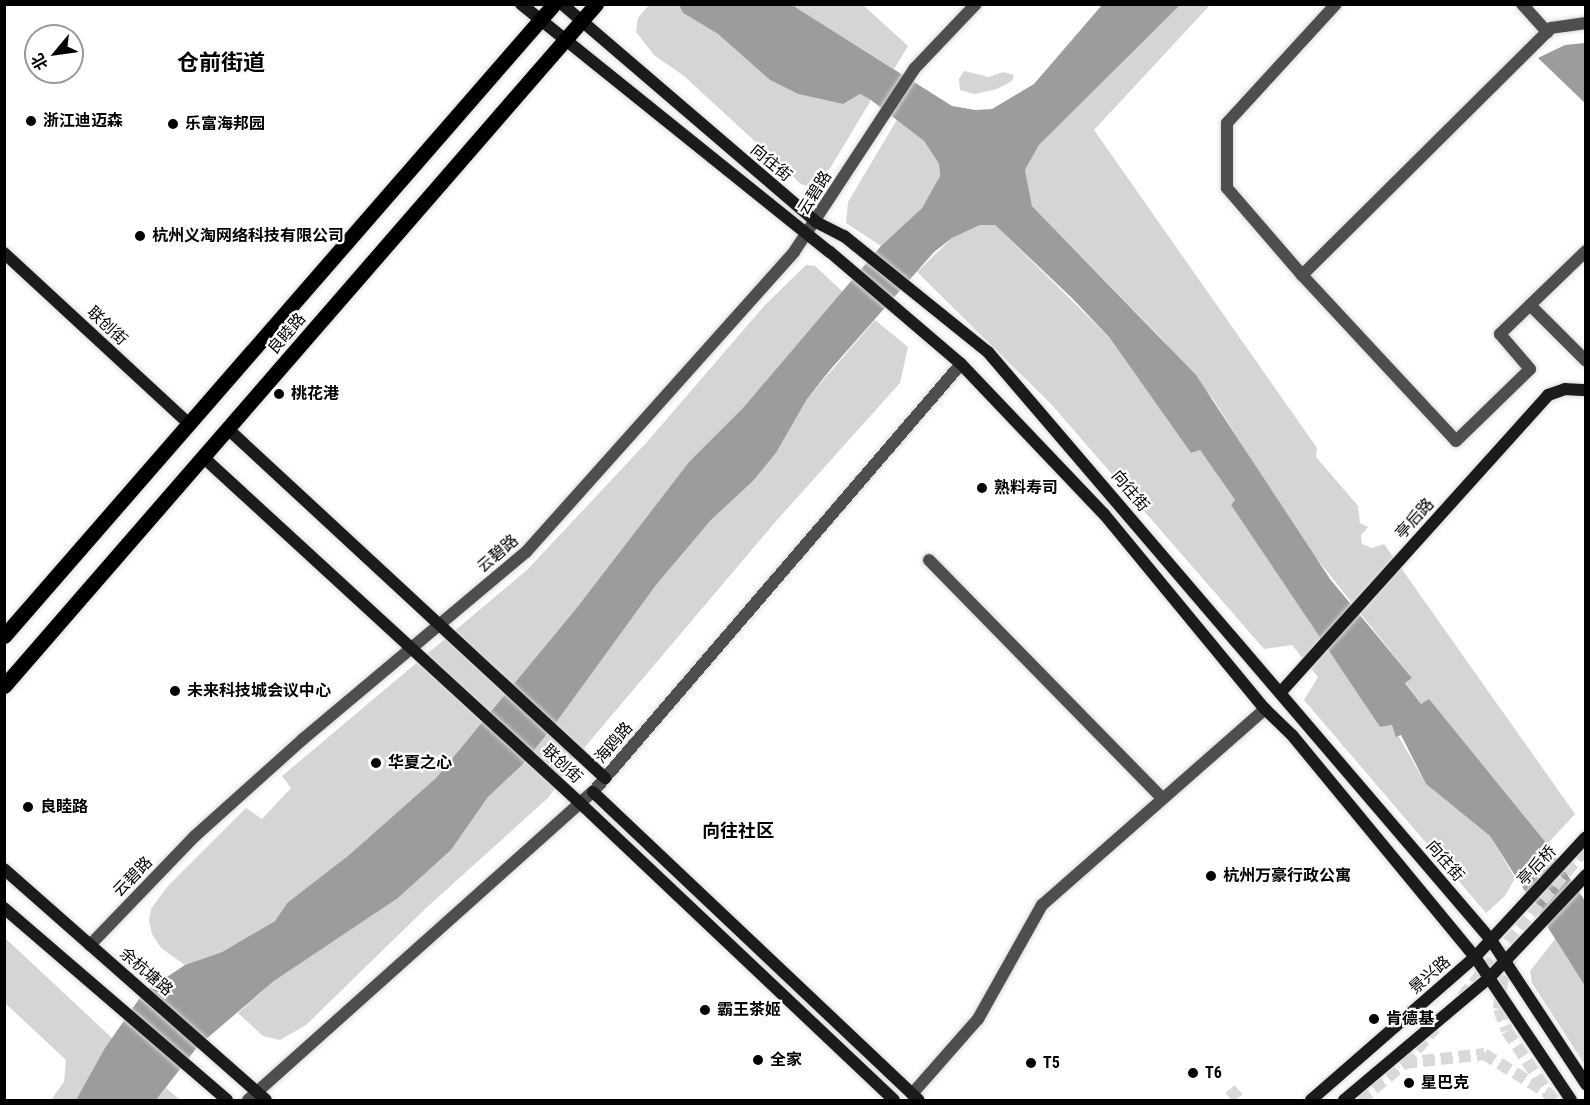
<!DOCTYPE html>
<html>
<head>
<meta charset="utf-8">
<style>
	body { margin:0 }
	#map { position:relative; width:1590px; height:1105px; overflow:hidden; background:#fff; font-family:"Roboto Condensed","Noto Sans SC",sans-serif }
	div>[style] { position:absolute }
	.green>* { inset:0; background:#d5d5d5 }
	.water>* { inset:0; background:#9c9c9c }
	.secondary-tunnel>* { height:12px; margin-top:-6px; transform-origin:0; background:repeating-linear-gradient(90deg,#d9d9d9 0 12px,transparent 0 18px) }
	.roads { filter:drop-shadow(0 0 2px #dbdbdb) drop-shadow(0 0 2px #dbdbdb) }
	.street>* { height:12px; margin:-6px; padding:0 6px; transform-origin:6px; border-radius:6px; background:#4e4e4e }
	.secondary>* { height:12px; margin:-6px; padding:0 6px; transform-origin:6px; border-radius:6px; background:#1b1b1b }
	.primary>* { height:15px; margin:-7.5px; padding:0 7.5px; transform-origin:7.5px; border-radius:7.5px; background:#000 }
	.dots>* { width:16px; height:16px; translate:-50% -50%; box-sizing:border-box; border:3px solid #fff; border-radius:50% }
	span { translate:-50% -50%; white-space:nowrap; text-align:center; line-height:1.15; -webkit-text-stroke:4.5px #fff; paint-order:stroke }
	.poi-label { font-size:16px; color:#000; font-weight:700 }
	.left { translate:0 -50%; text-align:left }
	.street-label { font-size:16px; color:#000 }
	.neighbourhood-label { font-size:18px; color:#000; font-weight:700 }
	.district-label { font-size:22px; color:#000; font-weight:700 }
	.frame { position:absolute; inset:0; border:6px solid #000; pointer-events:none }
	.north { position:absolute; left:24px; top:24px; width:60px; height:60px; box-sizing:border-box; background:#fff; border:2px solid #999; border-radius:50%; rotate:241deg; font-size:16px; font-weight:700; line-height:24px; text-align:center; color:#000 }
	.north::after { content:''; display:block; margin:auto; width:21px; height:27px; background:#000; clip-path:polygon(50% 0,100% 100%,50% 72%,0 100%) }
</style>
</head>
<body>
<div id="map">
	<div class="green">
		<i style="clip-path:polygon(649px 5px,679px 5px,683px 13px,718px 34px,770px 80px,798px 94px,843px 104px,860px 94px,871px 100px,817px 190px,801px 184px,684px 76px,654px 55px,636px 32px,638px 18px)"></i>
		<i style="clip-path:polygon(792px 5px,863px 5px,908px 46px,894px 69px)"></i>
		<i style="clip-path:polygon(1180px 5px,1210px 5px,1094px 130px,1317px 448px,1316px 457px,1358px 506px,1360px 523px,1368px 527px,1361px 535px,1362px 544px,1372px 548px,1384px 544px,1575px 814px,1547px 844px,1429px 700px,1421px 704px,1405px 682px,1412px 678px,1305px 544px,1213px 399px,1161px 338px,1032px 206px,1025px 170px,1039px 145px)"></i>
		<i style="clip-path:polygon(964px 71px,989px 77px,1003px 72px,1014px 75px,1012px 81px,997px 89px,975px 94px,960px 90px,959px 79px)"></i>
		<i style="clip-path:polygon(898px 118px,924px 141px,939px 164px,940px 176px,922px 208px,881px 246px,846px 223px,848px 202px)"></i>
		<i style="clip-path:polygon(980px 225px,995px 225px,1109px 337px,1191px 453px,1200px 450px,1235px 500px,1231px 505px,1380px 727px,1392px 725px,1426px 784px,1490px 836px,1515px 878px,1505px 896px,1486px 913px,1304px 700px,1318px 677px,1292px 645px,1264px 649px,1051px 404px,917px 272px,952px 238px)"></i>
		<i style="clip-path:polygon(806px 265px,815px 266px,843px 292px,743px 408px,689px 462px,575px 610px,436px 778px,349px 855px,287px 903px,275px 921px,222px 952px,185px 965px,161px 948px,152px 934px,149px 920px,151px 909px,167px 887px,246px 808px,262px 819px,291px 788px,282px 776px,527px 570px,647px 442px,764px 306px)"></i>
		<i style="clip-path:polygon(875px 320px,908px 347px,900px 383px,777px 520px,573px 761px,549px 797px,425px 909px,306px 1025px,280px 1040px,263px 1036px,238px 1013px,274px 981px,398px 898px,451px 850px,488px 797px,522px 765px,555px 724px,656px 585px,711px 520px,753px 481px,776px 453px,807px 399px)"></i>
		<i style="clip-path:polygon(4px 937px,112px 1038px,76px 1100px,51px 1100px,64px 1082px,66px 1060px,5px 1003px)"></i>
		<i style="clip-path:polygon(1555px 939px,1585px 986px,1585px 1065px,1532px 983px,1530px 971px)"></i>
		<i style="clip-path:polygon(166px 1088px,180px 1100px,156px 1100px)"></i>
	</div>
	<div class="water">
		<i style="clip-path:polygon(679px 5px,792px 5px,952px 106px,975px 110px,992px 109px,1034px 84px,1102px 5px,1180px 5px,1039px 145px,1025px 170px,1032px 206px,1196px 375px,1330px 579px,1412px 678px,1405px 683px,1421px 704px,1429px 699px,1547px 844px,1585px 901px,1585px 986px,1490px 836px,1426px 784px,1401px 735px,1396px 737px,1392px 725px,1380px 727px,1231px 505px,1235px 500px,1200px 450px,1191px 453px,1109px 337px,1072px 298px,995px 225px,980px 225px,952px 238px,934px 252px,830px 370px,807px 399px,776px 453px,753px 481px,711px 520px,656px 585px,555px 724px,522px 765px,488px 797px,451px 850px,398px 898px,274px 981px,198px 1046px,156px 1100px,76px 1100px,105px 1048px,144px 992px,185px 965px,222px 952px,275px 921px,287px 903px,349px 855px,436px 778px,575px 610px,689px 462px,743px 408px,881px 246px,922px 208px,940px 176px,939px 164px,924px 141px,871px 100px,860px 94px,843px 104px,798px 94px,770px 80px,718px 34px,683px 13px)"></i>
		<i style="clip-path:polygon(1585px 43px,1586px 43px,1585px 103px,1538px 58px,1565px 45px)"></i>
	</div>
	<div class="secondary-tunnel">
		<i style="left:1511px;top:959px;width:24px;rotate:112deg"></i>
		<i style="left:1502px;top:981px;width:28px;rotate:96deg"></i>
		<i style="left:1499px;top:1009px;width:23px;rotate:70deg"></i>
		<i style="left:1507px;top:1031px;width:74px;rotate:56.5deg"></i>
		<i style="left:1462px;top:997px;width:194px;rotate:-50.2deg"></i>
		<i style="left:1405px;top:1063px;width:46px;rotate:-49.4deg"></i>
		<i style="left:1230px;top:1089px;width:15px;rotate:48deg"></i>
		<i style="left:1360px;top:1100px;width:58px;rotate:-39.4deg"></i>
		<i style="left:1405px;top:1063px;width:80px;rotate:-6.5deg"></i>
		<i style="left:1484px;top:1054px;width:75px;rotate:31.4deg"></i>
		<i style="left:1548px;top:1093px;width:9px;rotate:54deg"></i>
	</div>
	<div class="roads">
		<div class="street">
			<i style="left:1522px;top:4px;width:38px;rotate:48deg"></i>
			<i style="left:1586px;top:23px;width:35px;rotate:172deg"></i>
			<i style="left:1551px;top:28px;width:351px;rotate:135.2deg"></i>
			<i style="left:1302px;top:275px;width:226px;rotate:47.1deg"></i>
			<i style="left:1456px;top:441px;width:103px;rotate:-44.2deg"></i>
			<i style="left:1530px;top:369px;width:46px;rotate:-130.6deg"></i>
			<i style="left:1500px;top:334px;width:120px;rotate:-44deg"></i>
			<i style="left:1302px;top:275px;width:115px;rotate:-130.8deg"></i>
			<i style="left:1227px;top:188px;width:65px;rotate:-90deg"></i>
			<i style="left:1227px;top:123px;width:161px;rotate:-47.5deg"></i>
			<i style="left:1530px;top:305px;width:79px;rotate:45deg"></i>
			<i style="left:929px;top:560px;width:333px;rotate:45.6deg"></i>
			<i style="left:90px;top:945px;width:151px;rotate:-46.1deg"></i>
			<i style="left:195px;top:836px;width:145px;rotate:-41.9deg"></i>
			<i style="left:303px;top:739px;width:291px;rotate:-40deg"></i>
			<i style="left:526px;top:552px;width:402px;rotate:-48.2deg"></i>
			<i style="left:794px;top:252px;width:220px;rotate:-56.7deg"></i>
			<i style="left:915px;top:68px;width:88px;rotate:-46.4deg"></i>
			<i style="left:912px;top:1094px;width:100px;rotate:-48.7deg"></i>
			<i style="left:978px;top:1019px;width:131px;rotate:-60.7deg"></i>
			<i style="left:1042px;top:905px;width:297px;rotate:-41.3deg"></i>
			<i style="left:248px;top:1100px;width:462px;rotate:-41.8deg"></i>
			<i style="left:593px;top:792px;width:564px;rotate:-49.31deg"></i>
		</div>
		<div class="secondary">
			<i style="left:521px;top:4px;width:396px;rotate:38.8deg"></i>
			<i style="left:830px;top:252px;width:172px;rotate:40.5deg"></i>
			<i style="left:961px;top:364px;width:207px;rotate:46.4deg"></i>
			<i style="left:1104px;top:514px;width:253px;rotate:50.5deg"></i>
			<i style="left:1265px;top:709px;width:37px;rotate:44deg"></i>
			<i style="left:1292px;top:735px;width:288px;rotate:50.5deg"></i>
			<i style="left:1475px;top:957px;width:172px;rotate:56.1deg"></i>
			<i style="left:562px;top:4px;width:335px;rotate:40.6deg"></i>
			<i style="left:816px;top:222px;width:31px;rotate:27deg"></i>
			<i style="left:844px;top:236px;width:185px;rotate:38.9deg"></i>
			<i style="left:988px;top:352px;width:774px;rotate:49.45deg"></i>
			<i style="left:1491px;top:940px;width:173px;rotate:56.6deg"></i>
			<i style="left:4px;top:253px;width:251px;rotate:42.7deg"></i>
			<i style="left:228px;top:429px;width:514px;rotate:42.79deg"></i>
			<i style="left:203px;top:457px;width:512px;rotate:42.54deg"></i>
			<i style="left:580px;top:803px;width:432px;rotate:43.4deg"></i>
			<i style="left:1280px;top:693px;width:401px;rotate:-48deg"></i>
			<i style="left:1548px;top:395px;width:18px;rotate:-19deg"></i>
			<i style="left:1565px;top:389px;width:21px;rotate:3deg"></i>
			<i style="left:593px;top:792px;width:448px;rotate:43.4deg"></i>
			<i style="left:4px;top:869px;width:349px;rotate:41.4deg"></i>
			<i style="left:4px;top:908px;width:294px;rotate:40.7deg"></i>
			<i style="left:1311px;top:1100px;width:218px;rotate:-41.1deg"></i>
			<i style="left:1475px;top:957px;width:163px;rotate:-47.2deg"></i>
			<i style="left:1344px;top:1100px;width:191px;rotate:-40.1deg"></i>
			<i style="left:1490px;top:977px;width:140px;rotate:-46.7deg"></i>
		</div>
		<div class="primary">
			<i style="left:4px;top:636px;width:838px;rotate:-48.97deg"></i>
			<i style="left:4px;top:686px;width:903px;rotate:-49.04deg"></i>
		</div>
	</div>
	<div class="dots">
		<i style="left:31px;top:121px;background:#000"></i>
		<i style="left:173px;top:124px;background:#000"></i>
		<i style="left:140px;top:236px;background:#000"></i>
		<i style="left:279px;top:394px;background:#000"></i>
		<i style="left:982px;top:488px;background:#000"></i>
		<i style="left:175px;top:691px;background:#000"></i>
		<i style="left:376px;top:763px;background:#000"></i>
		<i style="left:28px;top:807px;background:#000"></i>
		<i style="left:1211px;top:876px;background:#000"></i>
		<i style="left:705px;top:1010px;background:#000"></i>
		<i style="left:1374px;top:1019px;background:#000"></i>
		<i style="left:758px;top:1060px;background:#000"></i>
		<i style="left:1031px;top:1063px;background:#000"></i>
		<i style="left:1193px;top:1073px;background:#000"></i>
		<i style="left:1409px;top:1083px;background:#000"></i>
	</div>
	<div class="poi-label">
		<span class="left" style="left:43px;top:121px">浙江迪迈森</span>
		<span class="left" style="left:185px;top:124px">乐富海邦园</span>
		<span class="left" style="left:152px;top:236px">杭州义淘网络科技有限公司</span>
		<span class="left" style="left:291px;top:394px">桃花港</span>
		<span class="left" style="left:994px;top:488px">熟料寿司</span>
		<span class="left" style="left:187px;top:691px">未来科技城会议中心</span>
		<span class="left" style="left:388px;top:763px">华夏之心</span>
		<span class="left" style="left:40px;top:807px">良睦路</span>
		<span class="left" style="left:1223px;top:876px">杭州万豪行政公寓</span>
		<span class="left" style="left:717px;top:1010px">霸王茶姬</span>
		<span class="left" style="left:1386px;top:1019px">肯德基</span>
		<span class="left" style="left:770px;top:1060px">全家</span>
		<span class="left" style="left:1043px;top:1063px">T5</span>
		<span class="left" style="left:1205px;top:1073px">T6</span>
		<span class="left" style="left:1421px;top:1083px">星巴克</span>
	</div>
	<div class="street-label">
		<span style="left:771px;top:163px;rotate:40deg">向往街</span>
		<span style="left:815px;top:193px;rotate:-58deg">云碧路</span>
		<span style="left:107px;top:326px;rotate:43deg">联创街</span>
		<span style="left:287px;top:334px;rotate:-49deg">良睦路</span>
		<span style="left:1130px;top:491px;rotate:50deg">向往街</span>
		<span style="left:1415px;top:519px;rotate:-48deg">亭后路</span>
		<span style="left:498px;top:554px;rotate:-41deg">云碧路</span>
		<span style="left:614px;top:743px;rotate:-49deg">海鸥路</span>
		<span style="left:562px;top:764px;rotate:43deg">联创街</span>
		<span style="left:1445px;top:861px;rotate:49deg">向往街</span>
		<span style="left:1537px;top:866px;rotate:-47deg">亭后桥</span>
		<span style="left:133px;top:877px;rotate:-46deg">云碧路</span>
		<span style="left:146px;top:972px;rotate:41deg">余杭塘路</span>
		<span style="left:1430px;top:975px;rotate:-41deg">景兴路</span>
	</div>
	<div class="neighbourhood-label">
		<span style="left:738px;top:831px">向往社区</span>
	</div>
	<div class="district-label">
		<span style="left:221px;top:63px">仓前街道</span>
	</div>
	<div class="frame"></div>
	<div class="north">北</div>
</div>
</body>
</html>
